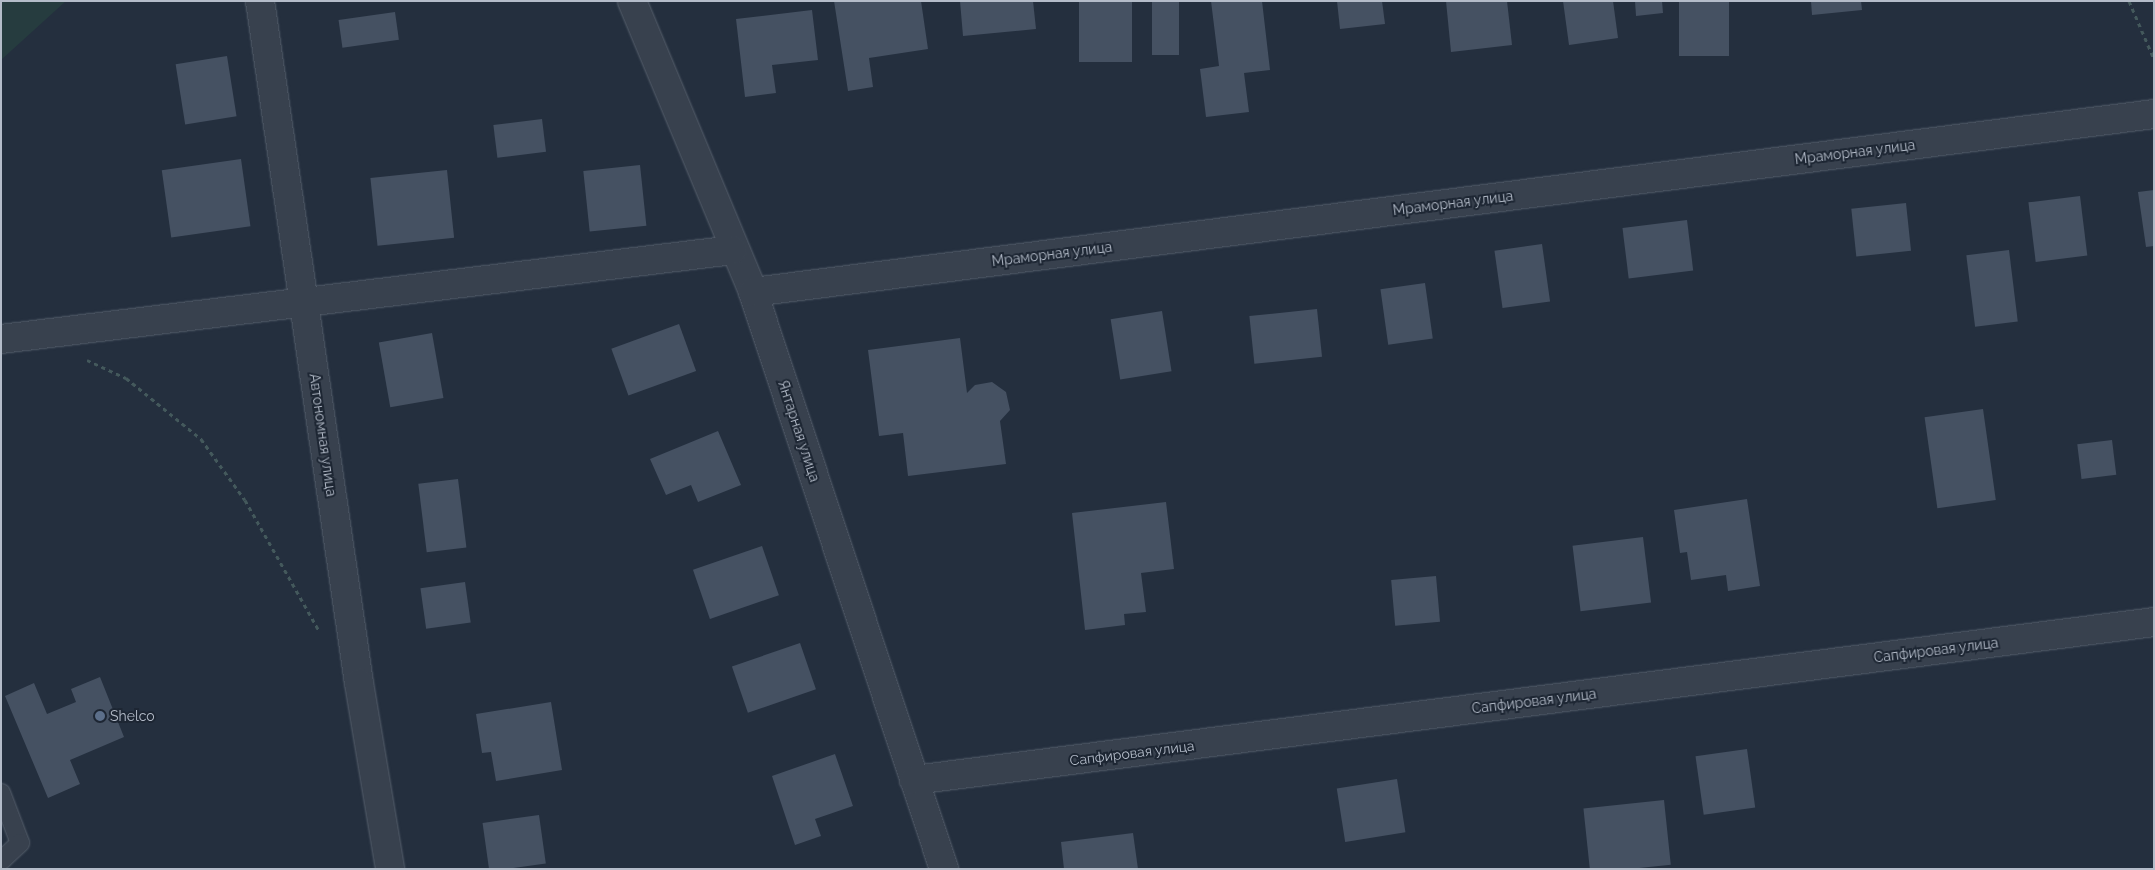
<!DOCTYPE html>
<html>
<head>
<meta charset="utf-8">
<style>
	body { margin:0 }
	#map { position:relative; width:2155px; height:870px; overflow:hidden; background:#242f3e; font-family:Raleway,sans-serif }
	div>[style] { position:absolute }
	.green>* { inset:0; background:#263c3f }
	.building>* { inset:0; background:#455162; transform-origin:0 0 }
	.path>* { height:3px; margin-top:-1.5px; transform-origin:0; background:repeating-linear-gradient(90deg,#44595c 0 4px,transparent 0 8px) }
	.roads { filter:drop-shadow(0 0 1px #565f6c) drop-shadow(0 0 1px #565f6c) }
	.service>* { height:18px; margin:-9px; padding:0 9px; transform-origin:9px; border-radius:9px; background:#38414e }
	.minor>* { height:28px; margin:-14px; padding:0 14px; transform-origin:14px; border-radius:14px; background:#38414e }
	.dots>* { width:14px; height:14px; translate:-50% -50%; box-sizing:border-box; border:2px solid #1d2633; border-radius:50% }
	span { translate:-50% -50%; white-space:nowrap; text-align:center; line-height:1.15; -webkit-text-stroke:4px #1d2633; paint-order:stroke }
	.street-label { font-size:14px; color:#b4bcc9 }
	.poi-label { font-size:14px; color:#b4bcc9 }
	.left { translate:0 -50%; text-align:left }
	.frame { position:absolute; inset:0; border:2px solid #b4bcc9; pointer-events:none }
</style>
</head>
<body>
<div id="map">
	<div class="green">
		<i style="clip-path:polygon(1px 1px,66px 1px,1px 60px)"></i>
	</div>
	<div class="building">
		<i style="clip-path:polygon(834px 1px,921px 1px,928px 49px,869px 58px,873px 87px,848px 91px)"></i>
		<i style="clip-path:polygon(960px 1px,1033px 1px,1036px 29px,963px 36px)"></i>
		<i style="left:1079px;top:1px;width:53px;height:61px"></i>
		<i style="left:1152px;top:1px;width:27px;height:54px"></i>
		<i style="clip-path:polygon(1211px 1px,1262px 1px,1270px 70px,1244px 73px,1249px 112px,1206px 117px,1200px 69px,1219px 66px)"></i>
		<i style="clip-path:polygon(1337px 1px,1382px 1px,1385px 24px,1340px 29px)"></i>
		<i style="clip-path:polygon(1446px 1px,1507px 1px,1512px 45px,1451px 52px)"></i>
		<i style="clip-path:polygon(1563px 1px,1613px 1px,1618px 38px,1569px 45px)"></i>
		<i style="clip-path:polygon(1635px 1px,1662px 1px,1663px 13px,1636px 16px)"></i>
		<i style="left:1679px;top:1px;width:50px;height:55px"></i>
		<i style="clip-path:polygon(1811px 1px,1861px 1px,1862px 10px,1812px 15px)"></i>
		<i style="clip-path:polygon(812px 10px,818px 60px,772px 65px,776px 93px,745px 97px,736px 19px)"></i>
		<i style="left:395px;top:12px;width:28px;height:57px;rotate:82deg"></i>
		<i style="left:227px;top:56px;width:61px;height:52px;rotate:81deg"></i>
		<i style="left:542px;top:119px;width:33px;height:49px;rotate:83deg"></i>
		<i style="left:241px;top:159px;width:68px;height:80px;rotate:82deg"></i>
		<i style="left:640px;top:165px;width:61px;height:57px;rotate:84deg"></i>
		<i style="left:447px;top:170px;width:68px;height:77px;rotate:84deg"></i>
		<i style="clip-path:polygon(2154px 190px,2154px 246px,2146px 247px,2138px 192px)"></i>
		<i style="left:2080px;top:196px;width:60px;height:52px;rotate:83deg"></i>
		<i style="left:1906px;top:203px;width:48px;height:55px;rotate:84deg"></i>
		<i style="left:1687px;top:220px;width:51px;height:65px;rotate:83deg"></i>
		<i style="left:1542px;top:244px;width:58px;height:48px;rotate:82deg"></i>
		<i style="left:2009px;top:250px;width:72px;height:43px;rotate:83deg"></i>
		<i style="left:1425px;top:283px;width:56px;height:45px;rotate:82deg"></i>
		<i style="left:1317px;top:309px;width:48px;height:68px;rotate:84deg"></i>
		<i style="left:1162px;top:311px;width:61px;height:52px;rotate:81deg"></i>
		<i style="left:679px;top:324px;width:50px;height:72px;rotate:70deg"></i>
		<i style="left:432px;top:333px;width:66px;height:54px;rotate:80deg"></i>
		<i style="clip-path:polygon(960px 338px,967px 393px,975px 385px,992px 382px,1006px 392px,1010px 410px,1000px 421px,1006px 464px,908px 476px,903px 433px,879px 436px,868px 350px)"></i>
		<i style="left:1983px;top:409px;width:92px;height:59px;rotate:82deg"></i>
		<i style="clip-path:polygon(718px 431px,741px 485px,698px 502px,691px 485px,666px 495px,650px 459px)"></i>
		<i style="left:2112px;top:440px;width:35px;height:35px;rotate:83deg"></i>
		<i style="left:458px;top:479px;width:69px;height:40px;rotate:83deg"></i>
		<i style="clip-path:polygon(1747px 499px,1760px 586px,1728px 591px,1726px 575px,1691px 580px,1687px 552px,1680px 553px,1674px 510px)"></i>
		<i style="clip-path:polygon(1166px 502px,1174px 569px,1141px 573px,1146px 612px,1124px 614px,1125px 625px,1085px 630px,1072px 513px)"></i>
		<i style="left:1643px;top:537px;width:66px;height:71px;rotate:83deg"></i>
		<i style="left:762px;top:546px;width:52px;height:73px;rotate:71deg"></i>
		<i style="left:1436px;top:576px;width:46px;height:45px;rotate:85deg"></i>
		<i style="left:465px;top:582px;width:41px;height:45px;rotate:82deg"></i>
		<i style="left:800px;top:643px;width:49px;height:72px;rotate:71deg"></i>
		<i style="clip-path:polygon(100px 677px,124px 737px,70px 760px,80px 784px,48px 798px,5px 696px,34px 683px,47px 714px,76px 702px,71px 689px)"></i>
		<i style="clip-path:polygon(551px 702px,562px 770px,496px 781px,491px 752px,482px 753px,476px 714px)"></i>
		<i style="left:1747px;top:749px;width:59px;height:52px;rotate:82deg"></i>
		<i style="clip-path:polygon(835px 754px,853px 806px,815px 819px,821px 836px,795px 845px,772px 776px)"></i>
		<i style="left:1397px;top:779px;width:54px;height:61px;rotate:81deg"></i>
		<i style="left:1664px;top:800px;width:65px;height:81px;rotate:84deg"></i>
		<i style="left:539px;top:815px;width:49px;height:57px;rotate:82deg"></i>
		<i style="clip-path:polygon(1133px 833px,1138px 869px,1064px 869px,1061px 842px)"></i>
	</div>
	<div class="path">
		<i style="left:2129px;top:1px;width:63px;rotate:66.7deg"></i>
		<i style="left:87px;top:360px;width:43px;rotate:24.8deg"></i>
		<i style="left:126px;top:378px;width:97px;rotate:39.1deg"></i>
		<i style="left:201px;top:439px;width:75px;rotate:54.2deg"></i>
		<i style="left:245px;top:500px;width:150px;rotate:60.5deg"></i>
	</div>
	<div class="roads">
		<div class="service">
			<i style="left:1px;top:793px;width:53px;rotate:69.2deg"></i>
			<i style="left:20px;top:843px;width:26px;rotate:137deg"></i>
		</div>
		<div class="minor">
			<i style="left:260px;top:1px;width:689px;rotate:81.74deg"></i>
			<i style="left:359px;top:683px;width:189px;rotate:80.5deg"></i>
			<i style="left:632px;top:1px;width:315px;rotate:67.4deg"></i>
			<i style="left:753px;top:292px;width:608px;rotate:71.68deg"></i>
			<i style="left:753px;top:292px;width:1412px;rotate:-7.24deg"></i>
			<i style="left:1px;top:339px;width:737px;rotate:-6.93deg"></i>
			<i style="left:914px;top:780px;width:1250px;rotate:-7.26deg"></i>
		</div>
	</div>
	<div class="dots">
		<i style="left:100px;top:716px;background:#5c6f8a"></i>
	</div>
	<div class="street-label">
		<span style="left:1855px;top:152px;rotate:-7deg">Мраморная улица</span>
		<span style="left:1453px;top:203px;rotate:-7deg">Мраморная улица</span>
		<span style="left:1052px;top:254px;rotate:-7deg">Мраморная улица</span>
		<span style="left:799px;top:431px;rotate:72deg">Янтарная улица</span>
		<span style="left:323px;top:435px;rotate:82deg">Автономная улица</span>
		<span style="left:1936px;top:650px;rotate:-7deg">Сапфировая улица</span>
		<span style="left:1534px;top:701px;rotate:-7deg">Сапфировая улица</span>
		<span style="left:1132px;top:753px;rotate:-7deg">Сапфировая улица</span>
	</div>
	<div class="poi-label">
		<span class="left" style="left:110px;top:716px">Shelco</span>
	</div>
	<div class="frame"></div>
</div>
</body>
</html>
